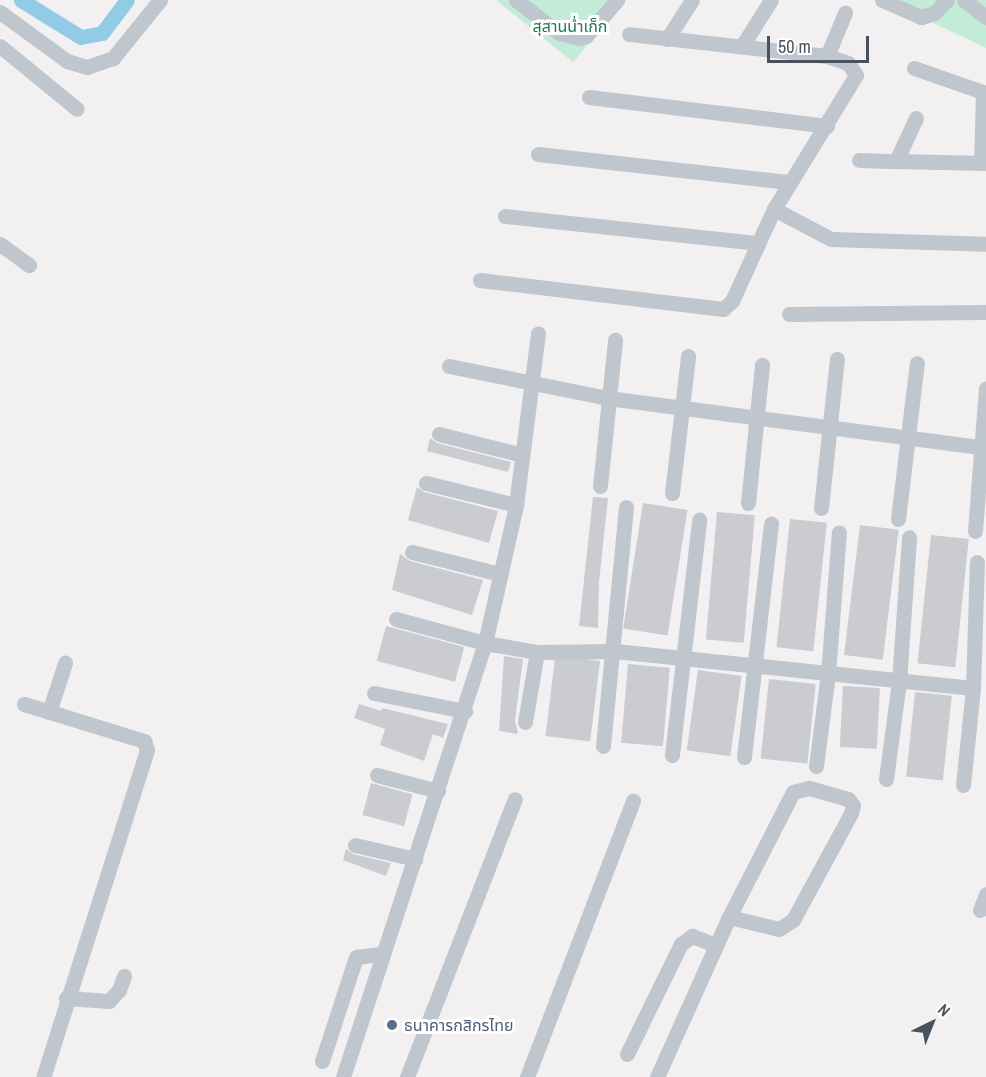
<!DOCTYPE html>
<html>
<head>
<meta charset="utf-8">
<style>
	body { margin:0 }
	#map { position:relative; width:986px; height:1077px; overflow:hidden; background:#f2f0f0; font-family:"Archivo Narrow","Noto Sans Thai",sans-serif }
	div>[style] { position:absolute }
	.green>* { inset:0; background:#c2ecd7 }
	.canal>* { height:15px; margin:-7.5px; padding:0 7.5px; transform-origin:7.5px; border-radius:7.5px; background:#92cbe6 }
	.building>* { inset:0; background:#caccd2; transform-origin:0 0 }
	.minor>* { height:15px; margin:-7.5px; padding:0 7.5px; transform-origin:7.5px; border-radius:7.5px; background:#bfc6ce }
	.dots>* { width:16px; height:16px; translate:-50% -50%; box-sizing:border-box; border:3px solid #fff; border-radius:50% }
	span { translate:-50% -50%; white-space:nowrap; text-align:center; line-height:1.15; -webkit-text-stroke:6px #fff; paint-order:stroke }
	.park-label { font-size:16px; color:#1e7955 }
	.service-label { font-size:16px; color:#4e5e75 }
	.left { translate:0 -50%; text-align:left }
	.north { position:absolute; left:902px; top:993px; width:60px; height:60px; -webkit-text-stroke:4px #fff; paint-order:stroke; rotate:43deg; font-size:16px; font-weight:700; line-height:24px; text-align:center; color:#49515c }
	.north::after { content:''; display:block; margin:auto; width:21px; height:27px; background:#49515c; clip-path:polygon(50% 0,100% 100%,50% 72%,0 100%) }
	.scale { position:absolute; left:767px; top:36px; width:102px; height:27px; box-sizing:border-box; border:3px solid #49515c; border-top:0; padding-left:8px; font-size:18px; line-height:21px; white-space:nowrap; color:#49515c; -webkit-text-stroke:4px #fff; paint-order:stroke }
</style>
</head>
<body>
<div id="map">
	<div class="green">
		<i style="clip-path:polygon(496px 0,626px 0,573px 62px)"></i>
		<i style="clip-path:polygon(885px 0,986px 0,986px 48px)"></i>
	</div>
	<div class="canal">
		<i style="left:21px;top:0;width:70px;rotate:31.7deg"></i>
		<i style="left:81px;top:37px;width:21px;rotate:-11deg"></i>
		<i style="left:102px;top:33px;width:41px;rotate:-52.9deg"></i>
	</div>
	<div class="building">
		<i style="clip-path:polygon(430px 438px,437px 443px,511px 462px,508px 472px,427px 451px)"></i>
		<i style="clip-path:polygon(417px 487px,424px 492px,498px 511px,489px 543px,408px 520px)"></i>
		<i style="clip-path:polygon(593px 497px,608px 498px,599px 582px,598px 628px,579px 626px)"></i>
		<i style="left:643px;top:503px;width:45px;height:127px;rotate:9deg"></i>
		<i style="left:717px;top:512px;width:38px;height:128px;rotate:5deg"></i>
		<i style="left:790px;top:519px;width:37px;height:129px;rotate:6deg"></i>
		<i style="left:860px;top:525px;width:39px;height:131px;rotate:7deg"></i>
		<i style="left:931px;top:535px;width:38px;height:129px;rotate:6deg"></i>
		<i style="clip-path:polygon(400px 554px,410px 561px,483px 580px,472px 615px,392px 590px)"></i>
		<i style="left:386px;top:626px;width:81px;height:36px;rotate:15deg"></i>
		<i style="clip-path:polygon(504px 656px,523px 659px,515px 720px,518px 734px,499px 731px)"></i>
		<i style="left:600px;top:661px;width:81px;height:45px;rotate:97deg"></i>
		<i style="left:628px;top:664px;width:42px;height:79px;rotate:5deg"></i>
		<i style="left:698px;top:670px;width:44px;height:81px;rotate:8deg"></i>
		<i style="left:769px;top:679px;width:47px;height:80px;rotate:6deg"></i>
		<i style="left:843px;top:686px;width:37px;height:61px;rotate:3deg"></i>
		<i style="left:915px;top:692px;width:37px;height:85px;rotate:6deg"></i>
		<i style="clip-path:polygon(359px 704px,381px 711px,382px 708px,448px 724px,443px 738px,433px 734px,424px 761px,380px 745px,385px 729px,354px 718px)"></i>
		<i style="left:371px;top:783px;width:43px;height:33px;rotate:15deg"></i>
		<i style="clip-path:polygon(346px 849px,353px 854px,391px 863px,386px 876px,343px 860px)"></i>
	</div>
	<div class="minor">
		<i style="left:516px;top:0;width:54px;rotate:37.5deg"></i>
		<i style="left:559px;top:33px;width:21px;rotate:14deg"></i>
		<i style="left:579px;top:38px;width:7px;rotate:-16deg"></i>
		<i style="left:586px;top:36px;width:48px;rotate:-49.3deg"></i>
		<i style="left:882px;top:0;width:43px;rotate:23.6deg"></i>
		<i style="left:921px;top:17px;width:14px;rotate:-17deg"></i>
		<i style="left:934px;top:13px;width:18px;rotate:-45deg"></i>
		<i style="left:964px;top:0;width:28px;rotate:38deg"></i>
		<i style="left:0;top:12px;width:83px;rotate:36.2deg"></i>
		<i style="left:67px;top:61px;width:21px;rotate:17deg"></i>
		<i style="left:87px;top:67px;width:28px;rotate:-19deg"></i>
		<i style="left:113px;top:58px;width:75px;rotate:-51deg"></i>
		<i style="left:667px;top:39px;width:46px;rotate:-57.3deg"></i>
		<i style="left:0;top:46px;width:99px;rotate:39.3deg"></i>
		<i style="left:742px;top:46px;width:54px;rotate:-57.8deg"></i>
		<i style="left:827px;top:56px;width:47px;rotate:-67.3deg"></i>
		<i style="left:914px;top:68px;width:73px;rotate:19.2deg"></i>
		<i style="left:983px;top:92px;width:71px;rotate:91.6deg"></i>
		<i style="left:589px;top:97px;width:240px;rotate:6.9deg"></i>
		<i style="left:916px;top:118px;width:47px;rotate:114.9deg"></i>
		<i style="left:896px;top:161px;width:90px;rotate:1.3deg"></i>
		<i style="left:538px;top:154px;width:253px;rotate:6.4deg"></i>
		<i style="left:859px;top:160px;width:37px;rotate:2deg"></i>
		<i style="left:774px;top:209px;width:64px;rotate:27.8deg"></i>
		<i style="left:831px;top:239px;width:155px;rotate:1.8deg"></i>
		<i style="left:505px;top:216px;width:255px;rotate:6.1deg"></i>
		<i style="left:0;top:244px;width:36px;rotate:36deg"></i>
		<i style="left:480px;top:280px;width:245px;rotate:6.8deg"></i>
		<i style="left:723px;top:309px;width:12px;rotate:-42deg"></i>
		<i style="left:732px;top:301px;width:101px;rotate:-65.5deg"></i>
		<i style="left:774px;top:209px;width:157px;rotate:-58.5deg"></i>
		<i style="left:856px;top:75px;width:14px;rotate:-124deg"></i>
		<i style="left:848px;top:63px;width:22px;rotate:-162deg"></i>
		<i style="left:827px;top:56px;width:199px;rotate:-173.7deg"></i>
		<i style="left:789px;top:314px;width:197px;rotate:-0.6deg"></i>
		<i style="left:449px;top:366px;width:162px;rotate:11.4deg"></i>
		<i style="left:608px;top:398px;width:381px;rotate:7.5deg"></i>
		<i style="left:439px;top:434px;width:86px;rotate:14.2deg"></i>
		<i style="left:426px;top:483px;width:93px;rotate:13.7deg"></i>
		<i style="left:600px;top:486px;width:147px;rotate:-84.1deg"></i>
		<i style="left:672px;top:493px;width:138px;rotate:-83.3deg"></i>
		<i style="left:748px;top:503px;width:139px;rotate:-84.2deg"></i>
		<i style="left:821px;top:508px;width:150px;rotate:-83.9deg"></i>
		<i style="left:898px;top:519px;width:157px;rotate:-83.1deg"></i>
		<i style="left:975px;top:531px;width:143px;rotate:-85.6deg"></i>
		<i style="left:412px;top:552px;width:91px;rotate:14deg"></i>
		<i style="left:396px;top:619px;width:92px;rotate:15.1deg"></i>
		<i style="left:485px;top:643px;width:53px;rotate:9.8deg"></i>
		<i style="left:537px;top:652px;width:78px;rotate:-0.7deg"></i>
		<i style="left:615px;top:651px;width:360px;rotate:5.9deg"></i>
		<i style="left:374px;top:693px;width:93px;rotate:11.2deg"></i>
		<i style="left:24px;top:704px;width:126px;rotate:17.1deg"></i>
		<i style="left:144px;top:741px;width:9px;rotate:72deg"></i>
		<i style="left:147px;top:750px;width:343px;rotate:107.6deg"></i>
		<i style="left:49px;top:712px;width:52px;rotate:-71.9deg"></i>
		<i style="left:525px;top:722px;width:71px;rotate:-80.3deg"></i>
		<i style="left:603px;top:746px;width:240px;rotate:-84.5deg"></i>
		<i style="left:672px;top:755px;width:237px;rotate:-83.4deg"></i>
		<i style="left:744px;top:757px;width:235px;rotate:-83.4deg"></i>
		<i style="left:816px;top:766px;width:93px;rotate:-82.6deg"></i>
		<i style="left:828px;top:674px;width:142px;rotate:-85.6deg"></i>
		<i style="left:377px;top:775px;width:63px;rotate:14.7deg"></i>
		<i style="left:886px;top:779px;width:99px;rotate:-82.4deg"></i>
		<i style="left:899px;top:681px;width:144px;rotate:-86deg"></i>
		<i style="left:963px;top:785px;width:98px;rotate:-84.1deg"></i>
		<i style="left:973px;top:688px;width:126px;rotate:-88.2deg"></i>
		<i style="left:355px;top:845px;width:62px;rotate:13.1deg"></i>
		<i style="left:980px;top:910px;width:17px;rotate:-69deg"></i>
		<i style="left:66px;top:998px;width:43px;rotate:4deg"></i>
		<i style="left:109px;top:1001px;width:15px;rotate:-48deg"></i>
		<i style="left:119px;top:990px;width:15px;rotate:-70deg"></i>
		<i style="left:627px;top:1054px;width:123px;rotate:-63.9deg"></i>
		<i style="left:681px;top:944px;width:14px;rotate:-36deg"></i>
		<i style="left:692px;top:936px;width:26px;rotate:21deg"></i>
		<i style="left:322px;top:1061px;width:109px;rotate:-71.9deg"></i>
		<i style="left:356px;top:957px;width:25px;rotate:-7deg"></i>
		<i style="left:343px;top:1077px;width:457px;rotate:-71.9deg"></i>
		<i style="left:485px;top:643px;width:141px;rotate:-77.3deg"></i>
		<i style="left:516px;top:505px;width:173px;rotate:-82.7deg"></i>
		<i style="left:407px;top:1077px;width:298px;rotate:-68.8deg"></i>
		<i style="left:527px;top:1077px;width:296px;rotate:-69deg"></i>
		<i style="left:657px;top:1077px;width:175px;rotate:-65.8deg"></i>
		<i style="left:729px;top:917px;width:51px;rotate:13.5deg"></i>
		<i style="left:779px;top:929px;width:17px;rotate:-33deg"></i>
		<i style="left:793px;top:920px;width:122px;rotate:-61.5deg"></i>
		<i style="left:851px;top:813px;width:8px;rotate:-76deg"></i>
		<i style="left:853px;top:805px;width:8px;rotate:-130deg"></i>
		<i style="left:848px;top:799px;width:41px;rotate:-164.2deg"></i>
		<i style="left:809px;top:788px;width:16px;rotate:166deg"></i>
		<i style="left:793px;top:792px;width:140px;rotate:117.1deg"></i>
	</div>
	<div class="dots">
		<i style="left:392px;top:1025px;background:#5c6f8a"></i>
	</div>
	<div class="park-label">
		<span style="left:570px;top:26px">สุสานน่ำเก็ก</span>
	</div>
	<div class="service-label">
		<span class="left" style="left:404px;top:1025px">ธนาคารกสิกรไทย</span>
	</div>
	<div class="north">N</div>
	<div class="scale">50 m</div>
</div>
</body>
</html>
